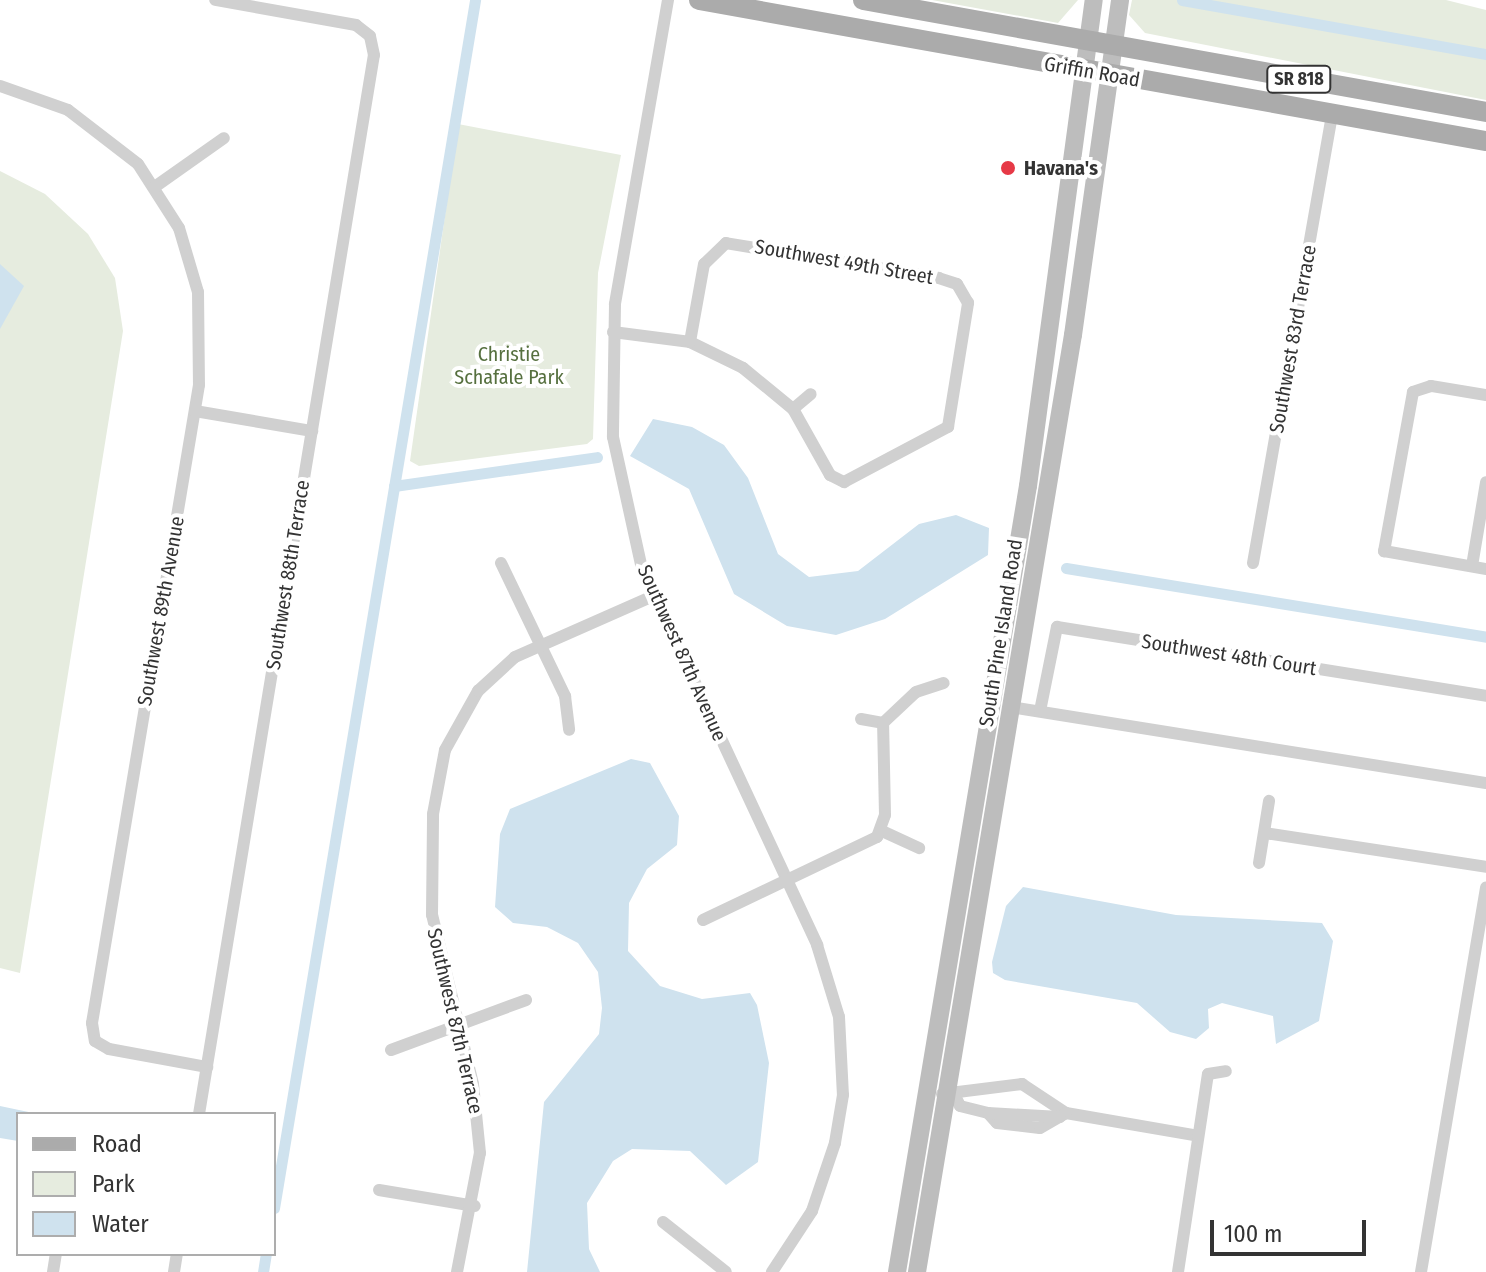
<!DOCTYPE html>
<html>
<head>
<meta charset="utf-8">
<style>
	body { margin:0 }
	#map { position:relative; width:1486px; height:1272px; overflow:hidden; background:#fff; font-family:"Fira Sans Condensed",sans-serif }
	div>[style] { position:absolute }
	.green>* { inset:0; background:#e6ecdf }
	.water>* { inset:0; background:#cfe2ee }
	.canal>* { height:11px; margin:-5.5px; padding:0 5.5px; transform-origin:5.5px; border-radius:5.5px; background:#cfe2ee }
	.street>* { height:12px; margin:-6px; padding:0 6px; transform-origin:6px; border-radius:6px; background:#d0d0d0 }
	.secondary>* { height:18px; margin:-9px; padding:0 9px; transform-origin:9px; border-radius:9px; background:#bdbdbd }
	.primary>* { height:20px; margin:-10px; padding:0 10px; transform-origin:10px; border-radius:10px; background:#ababab }
	.dots>* { width:22px; height:22px; translate:-50% -50%; box-sizing:border-box; border:4px solid #fff; border-radius:50% }
	span { translate:-50% -50%; white-space:nowrap; text-align:center; line-height:1.15; -webkit-text-stroke:8px #fff; paint-order:stroke }
	.shield-label span { padding:2px 6px; background:#fff; border:2px solid; border-radius:6px; -webkit-text-stroke-width:0 }
	.shield-label { font-size:18px; color:#333; font-weight:700 }
	.street-label { font-size:20px; color:#333 }
	.poi-label { font-size:20px; color:#333; font-weight:700 }
	.left { translate:0 -50%; text-align:left }
	.park-label { font-size:20px; color:#56703f }
	.legend { position:absolute; left:16px; top:1112px; width:260px; height:144px; box-sizing:border-box; background:#fff; border:2px solid #adadad; margin:0; padding:10px 14px; list-style:none; font-size:24px; color:#333 }
	.legend li { display:flex; align-items:center; gap:16px; height:40px }
	.legend b { width:40px; border:2px solid #adadad }
	.scale { position:absolute; left:1210px; top:1220px; width:156px; height:36px; box-sizing:border-box; border:4px solid #333; border-top:0; padding-left:10px; font-size:24px; line-height:28px; white-space:nowrap; color:#333; -webkit-text-stroke:6px #fff; paint-order:stroke }
</style>
</head>
<body>
<div id="map">
	<div class="green">
		<i style="clip-path:polygon(932px 0,1078px 0,1058px 23px)"></i>
		<i style="clip-path:polygon(1132px 0,1446px 0,1486px 10px,1486px 100px,1145px 33px,1129px 15px)"></i>
		<i style="clip-path:polygon(458px 124px,621px 155px,598px 273px,593px 439px,587px 444px,419px 466px,410px 461px)"></i>
		<i style="clip-path:polygon(0 171px,45px 194px,88px 234px,115px 278px,123px 331px,20px 973px,0 968px)"></i>
	</div>
	<div class="water">
		<i style="clip-path:polygon(0 264px,24px 286px,0 329px)"></i>
		<i style="clip-path:polygon(653px 419px,692px 427px,724px 445px,748px 478px,778px 554px,809px 577px,858px 571px,919px 524px,956px 515px,989px 528px,988px 555px,885px 619px,836px 635px,787px 626px,734px 594px,689px 489px,630px 456px)"></i>
		<i style="clip-path:polygon(631px 759px,650px 763px,679px 816px,677px 845px,647px 869px,629px 903px,628px 951px,660px 986px,702px 999px,750px 993px,757px 1005px,769px 1063px,758px 1162px,726px 1185px,690px 1151px,632px 1149px,613px 1161px,587px 1203px,589px 1249px,600px 1272px,527px 1272px,544px 1102px,599px 1034px,602px 1008px,598px 972px,578px 943px,547px 927px,513px 923px,495px 907px,500px 834px,510px 809px)"></i>
		<i style="clip-path:polygon(1023px 887px,1176px 915px,1322px 923px,1333px 941px,1319px 1021px,1276px 1044px,1273px 1016px,1222px 1003px,1208px 1009px,1209px 1028px,1196px 1039px,1170px 1032px,1137px 1003px,1005px 980px,993px 973px,992px 962px,1006px 906px)"></i>
		<i style="clip-path:polygon(0 1106px,38px 1114px,18px 1114px,18px 1141px,0 1138px)"></i>
	</div>
	<div class="canal">
		<i style="left:1182px;top:0;width:309px;rotate:10.1deg"></i>
		<i style="left:394px;top:486px;width:205px;rotate:-8.1deg"></i>
		<i style="left:1066px;top:568px;width:426px;rotate:9.3deg"></i>
		<i style="left:274px;top:1208px;width:1225px;rotate:-80.55deg"></i>
		<i style="left:263px;top:1272px;width:18px;rotate:-81deg"></i>
	</div>
	<div class="street">
		<i style="left:668px;top:0;width:309px;rotate:99.9deg"></i>
		<i style="left:615px;top:304px;width:133px;rotate:90.9deg"></i>
		<i style="left:613px;top:437px;width:135px;rotate:77.6deg"></i>
		<i style="left:642px;top:569px;width:415px;rotate:65deg"></i>
		<i style="left:817px;top:945px;width:75px;rotate:73deg"></i>
		<i style="left:839px;top:1017px;width:78px;rotate:87.1deg"></i>
		<i style="left:843px;top:1095px;width:49px;rotate:99.5deg"></i>
		<i style="left:835px;top:1143px;width:72px;rotate:108.7deg"></i>
		<i style="left:812px;top:1211px;width:73px;rotate:123.3deg"></i>
		<i style="left:0;top:86px;width:72px;rotate:19.4deg"></i>
		<i style="left:68px;top:110px;width:88px;rotate:37.6deg"></i>
		<i style="left:138px;top:164px;width:76px;rotate:57.4deg"></i>
		<i style="left:179px;top:228px;width:67px;rotate:73.5deg"></i>
		<i style="left:198px;top:292px;width:93px;rotate:89.4deg"></i>
		<i style="left:199px;top:385px;width:647px;rotate:99.52deg"></i>
		<i style="left:92px;top:1023px;width:18px;rotate:81deg"></i>
		<i style="left:95px;top:1041px;width:16px;rotate:30deg"></i>
		<i style="left:109px;top:1049px;width:100px;rotate:10.4deg"></i>
		<i style="left:156px;top:186px;width:83px;rotate:-35.2deg"></i>
		<i style="left:613px;top:332px;width:78px;rotate:7.4deg"></i>
		<i style="left:690px;top:342px;width:59px;rotate:26.1deg"></i>
		<i style="left:743px;top:368px;width:65px;rotate:39.4deg"></i>
		<i style="left:793px;top:409px;width:76px;rotate:60.7deg"></i>
		<i style="left:830px;top:475px;width:16px;rotate:27deg"></i>
		<i style="left:844px;top:482px;width:118px;rotate:-27.9deg"></i>
		<i style="left:948px;top:427px;width:126px;rotate:-80.8deg"></i>
		<i style="left:968px;top:303px;width:22px;rotate:-120deg"></i>
		<i style="left:957px;top:284px;width:19px;rotate:-162deg"></i>
		<i style="left:939px;top:278px;width:216px;rotate:-170.7deg"></i>
		<i style="left:726px;top:243px;width:30px;rotate:136deg"></i>
		<i style="left:704px;top:264px;width:79px;rotate:100.2deg"></i>
		<i style="left:1486px;top:395px;width:56px;rotate:-170.7deg"></i>
		<i style="left:1431px;top:386px;width:19px;rotate:162deg"></i>
		<i style="left:1413px;top:392px;width:162px;rotate:100.3deg"></i>
		<i style="left:1384px;top:551px;width:104px;rotate:10deg"></i>
		<i style="left:793px;top:409px;width:23px;rotate:-40deg"></i>
		<i style="left:195px;top:411px;width:119px;rotate:9.7deg"></i>
		<i style="left:501px;top:563px;width:148px;rotate:64.3deg"></i>
		<i style="left:565px;top:696px;width:34px;rotate:83deg"></i>
		<i style="left:1253px;top:563px;width:456px;rotate:-80deg"></i>
		<i style="left:1472px;top:566px;width:85px;rotate:-80.5deg"></i>
		<i style="left:1011px;top:707px;width:481px;rotate:9.1deg"></i>
		<i style="left:1040px;top:711px;width:86px;rotate:-78.6deg"></i>
		<i style="left:1057px;top:627px;width:435px;rotate:9.1deg"></i>
		<i style="left:861px;top:719px;width:22px;rotate:10deg"></i>
		<i style="left:882px;top:831px;width:41px;rotate:24.7deg"></i>
		<i style="left:1265px;top:833px;width:224px;rotate:8.7deg"></i>
		<i style="left:1259px;top:863px;width:63px;rotate:-80.8deg"></i>
		<i style="left:703px;top:920px;width:193px;rotate:-25.5deg"></i>
		<i style="left:877px;top:837px;width:23px;rotate:-70deg"></i>
		<i style="left:885px;top:815px;width:92px;rotate:-91.2deg"></i>
		<i style="left:883px;top:723px;width:45px;rotate:-43.2deg"></i>
		<i style="left:916px;top:692px;width:29px;rotate:-18deg"></i>
		<i style="left:391px;top:1050px;width:144px;rotate:-20.3deg"></i>
		<i style="left:942px;top:1094px;width:81px;rotate:-7.1deg"></i>
		<i style="left:1022px;top:1084px;width:53px;rotate:33.4deg"></i>
		<i style="left:1066px;top:1113px;width:130px;rotate:9.8deg"></i>
		<i style="left:955px;top:1096px;width:11px;rotate:63deg"></i>
		<i style="left:960px;top:1106px;width:29px;rotate:14deg"></i>
		<i style="left:988px;top:1113px;width:13px;rotate:48deg"></i>
		<i style="left:997px;top:1123px;width:43px;rotate:6.6deg"></i>
		<i style="left:1040px;top:1128px;width:30px;rotate:-30deg"></i>
		<i style="left:988px;top:1113px;width:72px;rotate:3.2deg"></i>
		<i style="left:199px;top:1114px;width:1073px;rotate:-80.62deg"></i>
		<i style="left:374px;top:55px;width:19px;rotate:-102deg"></i>
		<i style="left:370px;top:36px;width:18px;rotate:-142deg"></i>
		<i style="left:356px;top:25px;width:143px;rotate:-169.9deg"></i>
		<i style="left:379px;top:1190px;width:97px;rotate:9.5deg"></i>
		<i style="left:663px;top:1222px;width:80px;rotate:38.4deg"></i>
		<i style="left:53px;top:1272px;width:18px;rotate:-81deg"></i>
		<i style="left:174px;top:1272px;width:18px;rotate:-81deg"></i>
		<i style="left:457px;top:1272px;width:121px;rotate:-79.1deg"></i>
		<i style="left:480px;top:1153px;width:69px;rotate:-95.8deg"></i>
		<i style="left:473px;top:1084px;width:174px;rotate:-103.6deg"></i>
		<i style="left:432px;top:915px;width:101px;rotate:-89.4deg"></i>
		<i style="left:433px;top:814px;width:65px;rotate:-79.4deg"></i>
		<i style="left:445px;top:750px;width:68px;rotate:-60.8deg"></i>
		<i style="left:478px;top:691px;width:50px;rotate:-42.6deg"></i>
		<i style="left:515px;top:657px;width:151px;rotate:-23.8deg"></i>
		<i style="left:1178px;top:1272px;width:200px;rotate:-81.4deg"></i>
		<i style="left:1208px;top:1074px;width:18px;rotate:-9deg"></i>
		<i style="left:1421px;top:1272px;width:390px;rotate:-80.4deg"></i>
	</div>
	<div class="secondary">
		<i style="left:897px;top:1272px;width:797px;rotate:-80.54deg"></i>
		<i style="left:1028px;top:486px;width:490px;rotate:-82.3deg"></i>
		<i style="left:917px;top:1272px;width:950px;rotate:-80.55deg"></i>
		<i style="left:1073px;top:335px;width:338px;rotate:-82deg"></i>
	</div>
	<div class="primary">
		<i style="left:699px;top:0;width:800px;rotate:10.16deg"></i>
		<i style="left:863px;top:0;width:633px;rotate:10.19deg"></i>
	</div>
	<div class="dots">
		<i style="left:1008px;top:168px;background:#e63946"></i>
	</div>
	<div class="shield-label">
		<span style="left:1299px;top:79px">SR 818</span>
	</div>
	<div class="street-label">
		<span style="left:1092px;top:72px;rotate:10deg">Griffin Road</span>
		<span style="left:844px;top:262px;rotate:10deg">Southwest 49th Street</span>
		<span style="left:1293px;top:339px;rotate:-80deg">Southwest 83rd Terrace</span>
		<span style="left:288px;top:575px;rotate:-81deg">Southwest 88th Terrace</span>
		<span style="left:161px;top:611px;rotate:-80deg">Southwest 89th Avenue</span>
		<span style="left:1001px;top:633px;rotate:-81deg">South Pine Island Road</span>
		<span style="left:682px;top:653px;rotate:66deg">Southwest 87th Avenue</span>
		<span style="left:1229px;top:655px;rotate:9deg">Southwest 48th Court</span>
		<span style="left:455px;top:1021px;rotate:77deg">Southwest 87th Terrace</span>
	</div>
	<div class="poi-label">
		<span class="left" style="left:1024px;top:168px">Havana's</span>
	</div>
	<div class="park-label">
		<span style="left:509px;top:366px">Christie<br>Schafale Park</span>
	</div>
	<ul class="legend">
	<li><b style="height:10px;background:#ababab"></b>Road</li>
	<li><b style="height:22px;background:#e6ecdf"></b>Park</li>
	<li><b style="height:22px;background:#cfe2ee"></b>Water</li>
	</ul>
	<div class="scale">100 m</div>
</div>
</body>
</html>
